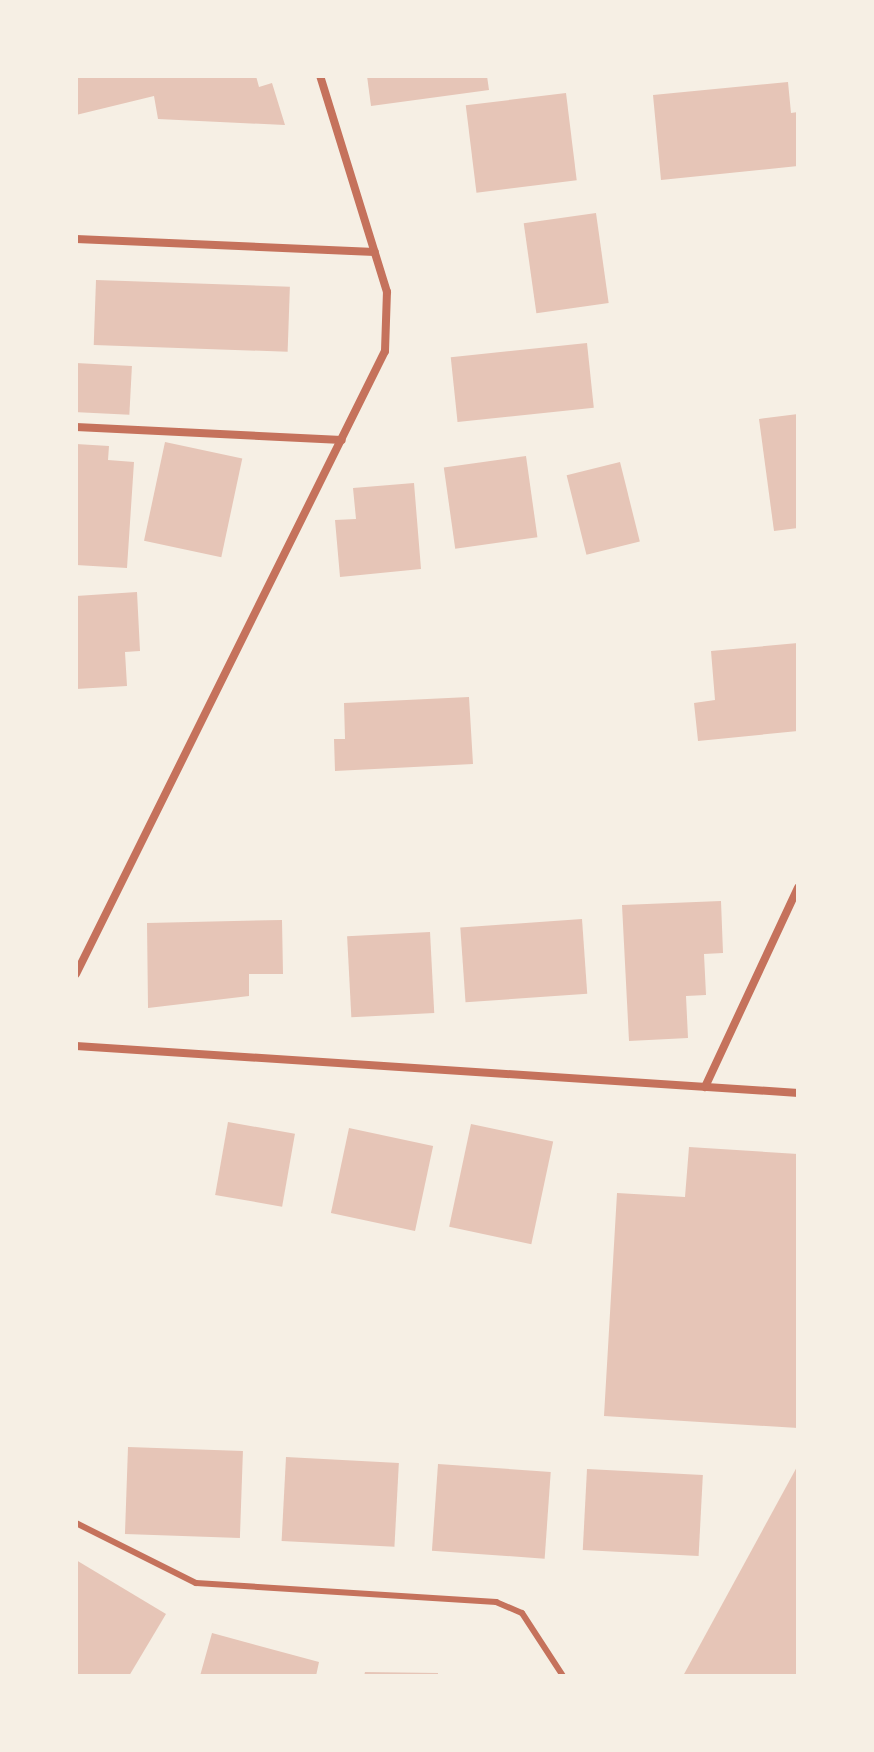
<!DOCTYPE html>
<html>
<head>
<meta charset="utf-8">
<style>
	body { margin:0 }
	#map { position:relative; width:874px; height:1752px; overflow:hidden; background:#f6efe4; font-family:"Asap Condensed",sans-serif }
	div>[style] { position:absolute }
	.building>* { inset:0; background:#e6c5b7; transform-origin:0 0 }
	.service>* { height:6px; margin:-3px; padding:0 3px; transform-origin:3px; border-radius:3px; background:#c5725c }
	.minor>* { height:8px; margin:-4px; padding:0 4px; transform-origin:4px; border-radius:4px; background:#c5725c }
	span { translate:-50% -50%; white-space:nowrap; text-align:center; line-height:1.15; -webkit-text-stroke:7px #f6efe4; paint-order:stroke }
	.frame { position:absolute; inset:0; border:78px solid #f6efe4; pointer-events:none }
</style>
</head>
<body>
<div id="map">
	<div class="building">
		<i style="clip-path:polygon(76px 76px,256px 76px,259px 87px,272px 83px,285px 125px,158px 119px,154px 96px,76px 115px)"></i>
		<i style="clip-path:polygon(367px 76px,487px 76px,489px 90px,371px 106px)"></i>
		<i style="clip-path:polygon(788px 82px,791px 113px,798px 112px,798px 166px,661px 180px,653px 95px)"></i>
		<i style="left:566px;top:93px;width:88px;height:101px;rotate:83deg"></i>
		<i style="left:596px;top:213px;width:91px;height:73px;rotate:82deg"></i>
		<i style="left:96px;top:280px;width:194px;height:65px;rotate:2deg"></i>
		<i style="left:587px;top:343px;width:65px;height:137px;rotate:84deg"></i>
		<i style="left:76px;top:363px;width:56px;height:49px;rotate:3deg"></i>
		<i style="clip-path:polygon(798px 414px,798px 528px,774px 531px,759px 419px)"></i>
		<i style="left:165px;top:442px;width:79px;height:101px;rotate:12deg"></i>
		<i style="clip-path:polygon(76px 444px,109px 446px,108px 460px,134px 462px,127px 568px,76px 565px)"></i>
		<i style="left:526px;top:456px;width:82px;height:83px;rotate:82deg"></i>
		<i style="left:620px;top:462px;width:82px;height:55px;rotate:76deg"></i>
		<i style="clip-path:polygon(414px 483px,421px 569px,340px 577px,335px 520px,356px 519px,353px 488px)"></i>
		<i style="clip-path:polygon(137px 592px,140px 651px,125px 652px,127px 686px,76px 689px,76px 596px)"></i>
		<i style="clip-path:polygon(798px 643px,798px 731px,698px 741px,694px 703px,715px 700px,711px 651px)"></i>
		<i style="clip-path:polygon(469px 697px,473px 764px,335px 771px,334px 739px,345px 739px,344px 703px)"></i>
		<i style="clip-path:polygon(721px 901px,723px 953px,704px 954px,706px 995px,686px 996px,688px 1038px,629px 1041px,622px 905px)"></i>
		<i style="left:582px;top:919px;width:75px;height:122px;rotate:86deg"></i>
		<i style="clip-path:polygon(282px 920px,283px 974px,249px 974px,249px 996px,148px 1008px,147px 923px)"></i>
		<i style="left:430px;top:932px;width:81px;height:83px;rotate:87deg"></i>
		<i style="left:228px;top:1122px;width:68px;height:74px;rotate:10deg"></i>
		<i style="left:471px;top:1124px;width:84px;height:105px;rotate:12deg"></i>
		<i style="left:349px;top:1128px;width:86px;height:87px;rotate:12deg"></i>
		<i style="clip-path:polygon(689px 1147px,798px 1154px,798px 1428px,604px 1416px,617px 1193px,685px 1197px)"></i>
		<i style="left:128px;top:1447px;width:115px;height:87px;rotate:2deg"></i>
		<i style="left:286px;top:1457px;width:113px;height:84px;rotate:3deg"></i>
		<i style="left:438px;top:1464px;width:113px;height:87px;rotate:4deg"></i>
		<i style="clip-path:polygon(798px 1465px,798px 1676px,683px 1676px)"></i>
		<i style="left:587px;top:1469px;width:116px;height:81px;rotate:3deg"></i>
		<i style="clip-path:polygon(76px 1560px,166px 1614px,129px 1676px,76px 1676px)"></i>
		<i style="clip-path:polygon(212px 1633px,319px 1662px,316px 1676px,200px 1676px)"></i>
		<i style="clip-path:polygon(365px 1672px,438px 1673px,438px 1676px,364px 1676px)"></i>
	</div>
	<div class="service">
		<i style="left:76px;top:1523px;width:134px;rotate:26.6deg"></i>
		<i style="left:196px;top:1583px;width:301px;rotate:3.6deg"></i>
		<i style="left:496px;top:1602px;width:28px;rotate:23deg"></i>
		<i style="left:522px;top:1613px;width:75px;rotate:56.9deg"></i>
	</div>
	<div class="minor">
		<i style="left:76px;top:239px;width:299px;rotate:2.5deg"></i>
		<i style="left:76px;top:427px;width:266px;rotate:2.8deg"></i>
		<i style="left:76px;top:974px;width:695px;rotate:-63.62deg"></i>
		<i style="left:385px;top:351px;width:59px;rotate:-88.1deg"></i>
		<i style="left:387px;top:292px;width:226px;rotate:-107.2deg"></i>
		<i style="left:76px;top:1046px;width:724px;rotate:3.72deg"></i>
		<i style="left:705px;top:1087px;width:220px;rotate:-65deg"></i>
	</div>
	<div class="frame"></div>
</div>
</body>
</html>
